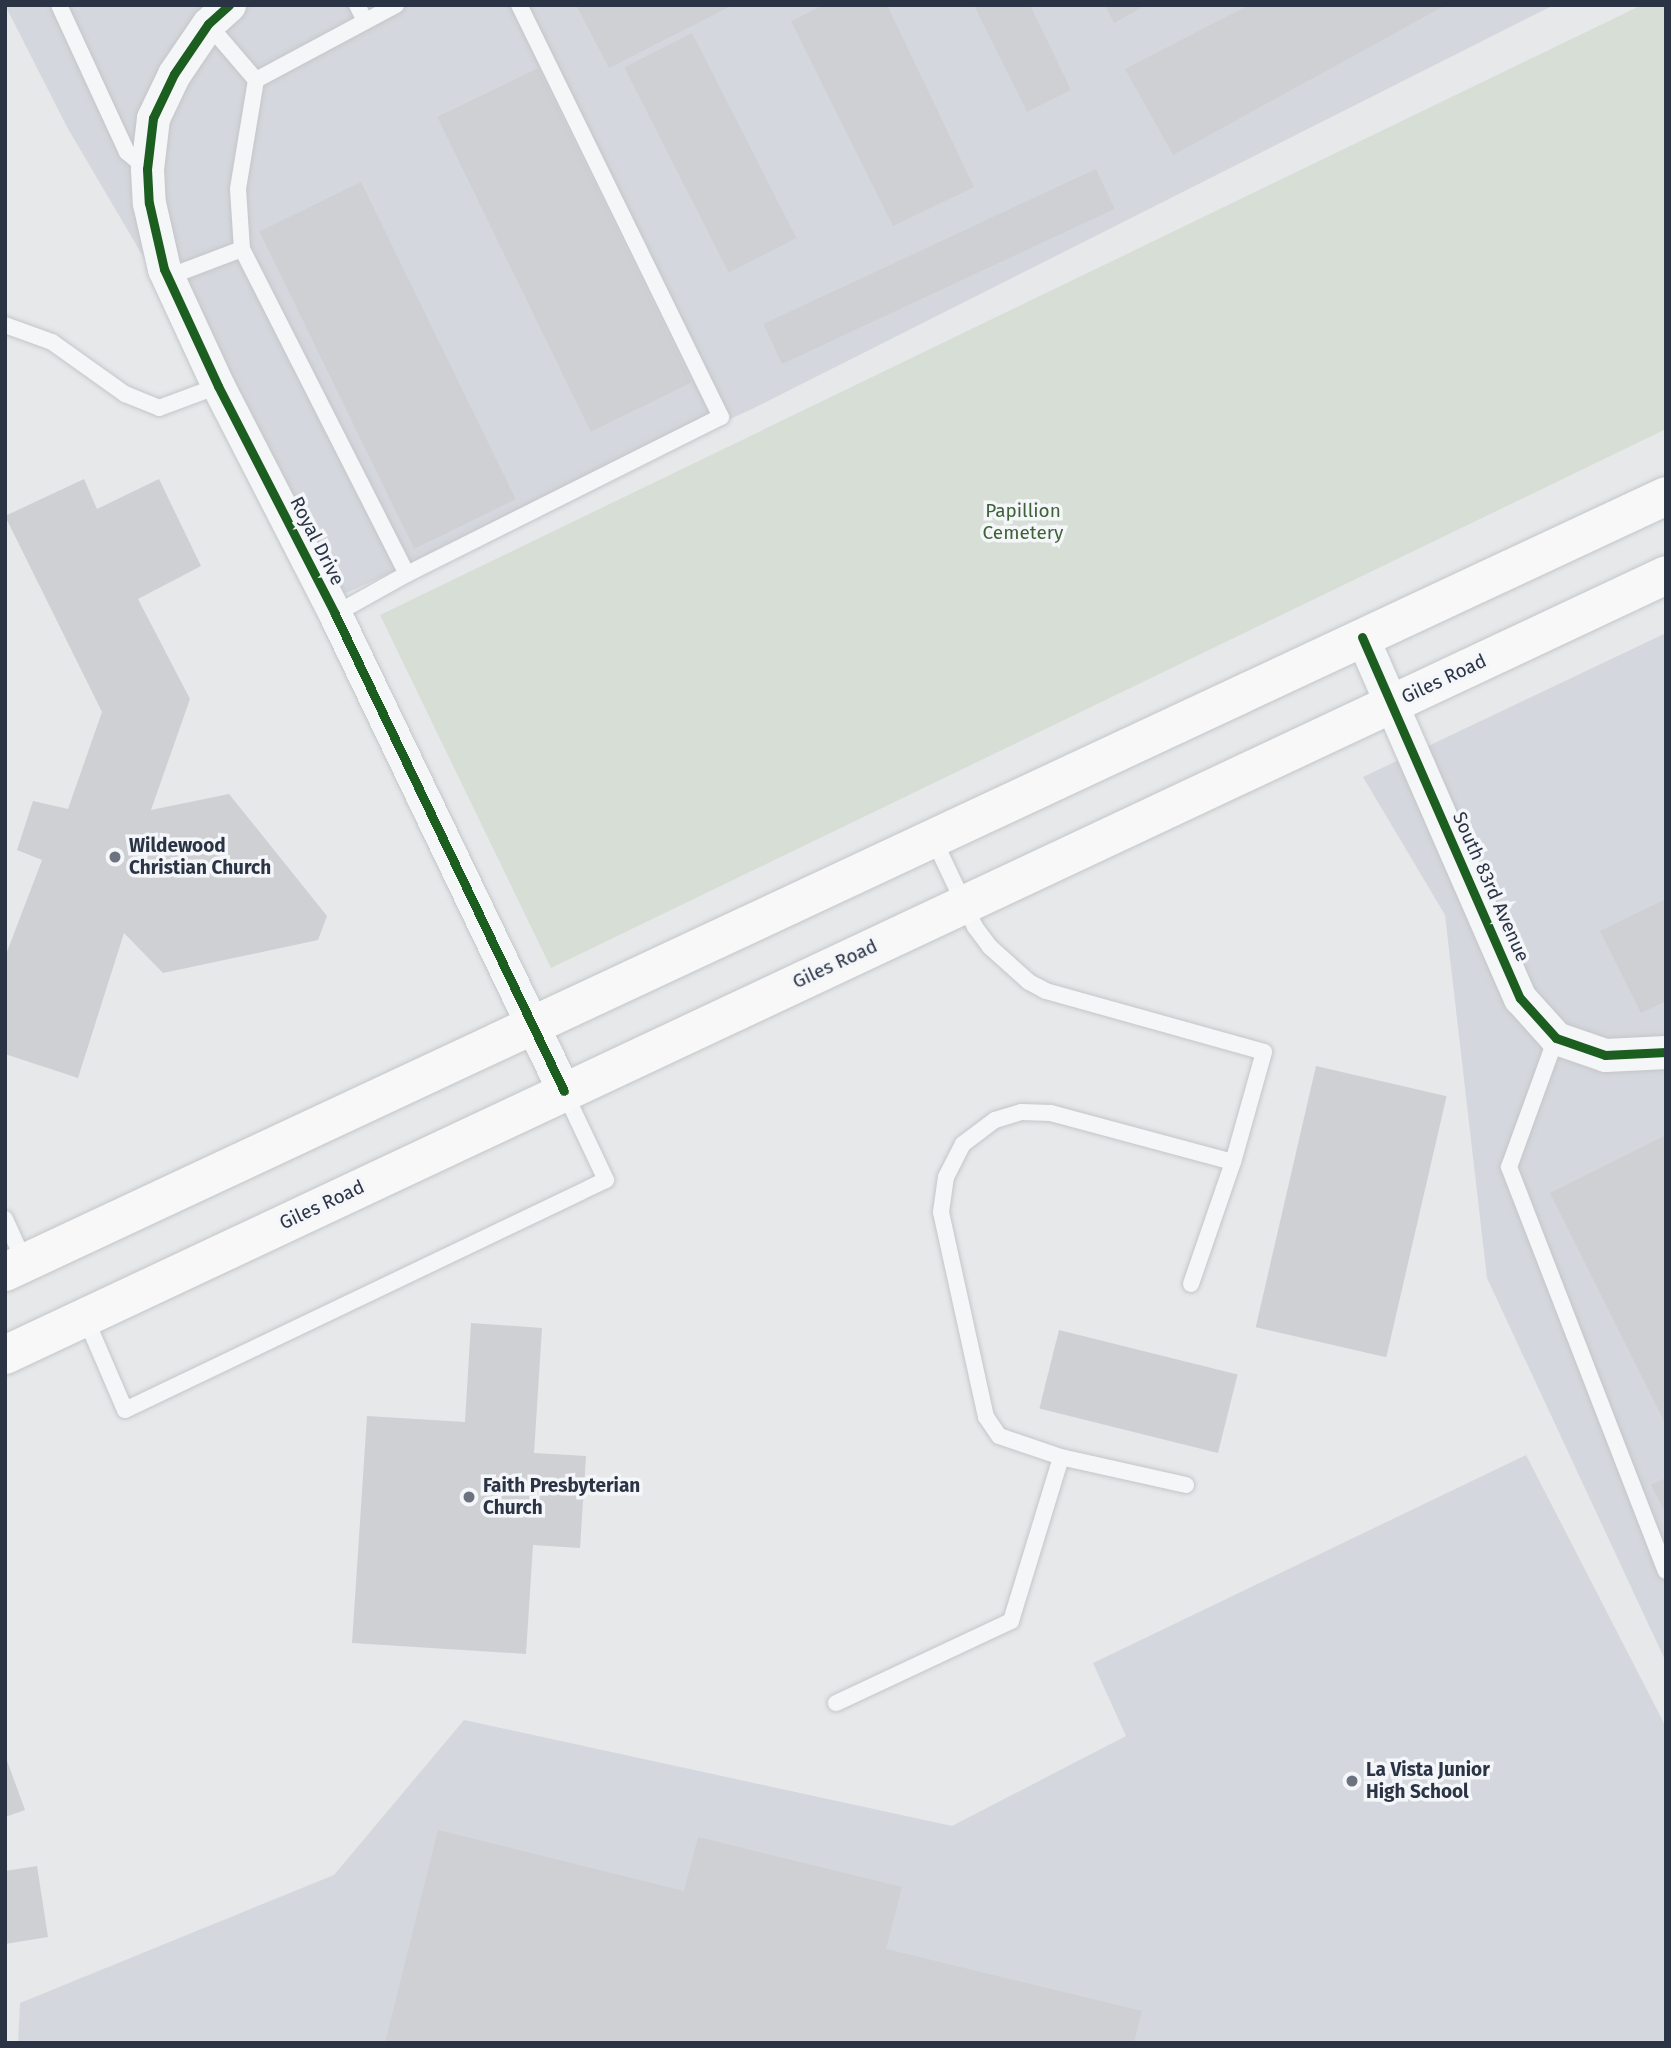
<!DOCTYPE html>
<html>
<head>
<meta charset="utf-8">
<style>
	body { margin:0 }
	#map { position:relative; width:1671px; height:2048px; overflow:hidden; background:#e6e8ea; font-family:"Fira Sans",sans-serif }
	div>[style] { position:absolute }
	.built>* { inset:0; background:#d4d7dd }
	.green>* { inset:0; background:#d6ded6 }
	.building>* { inset:0; background:#ced0d3; transform-origin:0 0 }
	.roads { filter:drop-shadow(0 0 2px #c4c6c8) drop-shadow(0 0 2px #c4c6c8) }
	.lane>* { height:16px; margin:-8px; padding:0 8px; transform-origin:8px; border-radius:8px; background:#f5f6f7 }
	.street>* { height:33px; margin:-16.5px; padding:0 16.5px; transform-origin:16.5px; border-radius:16.5px; background:#f5f6f7 }
	.primary>* { height:38px; margin:-19px; padding:0 19px; transform-origin:19px; border-radius:19px; background:#f8f8f8 }
	.cycleway>* { height:9px; margin:-4.5px; padding:0 4.5px; transform-origin:4.5px; border-radius:4.5px; background:#1b5e20 }
	.dots>* { width:19px; height:19px; translate:-50% -50%; box-sizing:border-box; border:4px solid #f4f6f9; border-radius:50% }
	span { translate:-50% -50%; white-space:nowrap; text-align:center; line-height:1.15; -webkit-text-stroke:7px #f4f6f9; paint-order:stroke }
	.park-label { font-size:19px; color:#3f6138 }
	.street-label { font-size:19px; color:#2b3445 }
	.poi-label { font-size:19px; color:#2b3445; font-weight:700 }
	.left { translate:0 -50%; text-align:left }
	.frame { position:absolute; inset:0; border:7px solid #2b3445; pointer-events:none }
</style>
</head>
<body>
<div id="map">
	<div class="built">
		<i style="clip-path:polygon(5px 5px,1554px 5px,752px 409px,342px 595px,67px 127px)"></i>
		<i style="clip-path:polygon(1666px 633px,1666px 1662px,1487px 1278px,1445px 915px,1363px 777px)"></i>
		<i style="clip-path:polygon(1526px 1455px,1666px 1727px,1666px 2043px,18px 2043px,20px 2003px,334px 1875px,464px 1720px,952px 1826px,1126px 1736px,1093px 1663px)"></i>
	</div>
	<div class="green">
		<i style="clip-path:polygon(1642px 5px,1666px 5px,1666px 429px,551px 968px,380px 615px)"></i>
	</div>
	<div class="building">
		<i style="clip-path:polygon(576px 5px,733px 5px,609px 68px)"></i>
		<i style="clip-path:polygon(823px 5px,887px 5px,974px 187px,893px 226px,791px 21px)"></i>
		<i style="clip-path:polygon(974px 5px,1030px 5px,1071px 90px,1027px 112px)"></i>
		<i style="clip-path:polygon(1105px 5px,1146px 5px,1114px 23px)"></i>
		<i style="clip-path:polygon(1249px 5px,1446px 5px,1173px 155px,1125px 69px)"></i>
		<i style="left:692px;top:33px;width:230px;height:76px;rotate:63deg"></i>
		<i style="left:538px;top:68px;width:350px;height:112px;rotate:64deg"></i>
		<i style="left:1096px;top:169px;width:44px;height:367px;rotate:65deg"></i>
		<i style="left:361px;top:182px;width:353px;height:113px;rotate:64deg"></i>
		<i style="clip-path:polygon(84px 479px,97px 509px,159px 479px,201px 566px,138px 599px,190px 699px,151px 810px,229px 794px,327px 916px,318px 940px,163px 973px,124px 933px,78px 1078px,5px 1054px,5px 957px,42px 860px,17px 850px,33px 801px,68px 809px,102px 712px,5px 516px)"></i>
		<i style="clip-path:polygon(1666px 899px,1666px 1001px,1641px 1013px,1600px 931px)"></i>
		<i style="left:1316px;top:1066px;width:134px;height:268px;rotate:13deg"></i>
		<i style="clip-path:polygon(1666px 1135px,1666px 1425px,1550px 1193px)"></i>
		<i style="clip-path:polygon(471px 1323px,542px 1328px,534px 1453px,586px 1456px,580px 1548px,533px 1545px,526px 1654px,352px 1643px,367px 1416px,465px 1422px)"></i>
		<i style="left:1059px;top:1330px;width:184px;height:81px;rotate:14deg"></i>
		<i style="clip-path:polygon(1666px 1478px,1666px 1514px,1651px 1485px)"></i>
		<i style="clip-path:polygon(5px 1755px,25px 1810px,5px 1817px)"></i>
		<i style="clip-path:polygon(438px 1830px,684px 1891px,698px 1837px,902px 1887px,886px 1949px,1142px 2011px,1134px 2043px,385px 2043px)"></i>
		<i style="clip-path:polygon(37px 1866px,48px 1937px,5px 1944px,5px 1871px)"></i>
	</div>
	<div class="roads">
		<div class="lane">
			<i style="left:59px;top:5px;width:162px;rotate:65.2deg"></i>
			<i style="left:127px;top:152px;width:26px;rotate:40deg"></i>
			<i style="left:357px;top:5px;width:18px;rotate:63deg"></i>
			<i style="left:208px;top:24px;width:74px;rotate:49.4deg"></i>
			<i style="left:256px;top:80px;width:110px;rotate:99.4deg"></i>
			<i style="left:238px;top:189px;width:60px;rotate:86.2deg"></i>
			<i style="left:242px;top:249px;width:364px;rotate:63.1deg"></i>
			<i style="left:407px;top:574px;width:351px;rotate:-26.6deg"></i>
			<i style="left:721px;top:417px;width:459px;rotate:-116.1deg"></i>
			<i style="left:256px;top:80px;width:159px;rotate:-28.2deg"></i>
			<i style="left:168px;top:277px;width:79px;rotate:-20.7deg"></i>
			<i style="left:5px;top:325px;width:50px;rotate:19.9deg"></i>
			<i style="left:52px;top:342px;width:90px;rotate:35.5deg"></i>
			<i style="left:125px;top:394px;width:37px;rotate:22deg"></i>
			<i style="left:159px;top:408px;width:63px;rotate:-20.4deg"></i>
			<i style="left:335px;top:614px;width:82px;rotate:-29.1deg"></i>
			<i style="left:933px;top:838px;width:98px;rotate:64.7deg"></i>
			<i style="left:975px;top:927px;width:25px;rotate:53deg"></i>
			<i style="left:990px;top:947px;width:52px;rotate:41.9deg"></i>
			<i style="left:1029px;top:982px;width:19px;rotate:28deg"></i>
			<i style="left:1046px;top:991px;width:226px;rotate:15.6deg"></i>
			<i style="left:1264px;top:1052px;width:114px;rotate:105.7deg"></i>
			<i style="left:1233px;top:1162px;width:129px;rotate:109deg"></i>
			<i style="left:1556px;top:1038px;width:137px;rotate:110deg"></i>
			<i style="left:1509px;top:1167px;width:433px;rotate:68.8deg"></i>
			<i style="left:5px;top:1219px;width:48px;rotate:65.6deg"></i>
			<i style="left:85px;top:1317px;width:101px;rotate:66.7deg"></i>
			<i style="left:125px;top:1410px;width:533px;rotate:-25.56deg"></i>
			<i style="left:606px;top:1180px;width:98px;rotate:-115.3deg"></i>
			<i style="left:1186px;top:1485px;width:128px;rotate:-167.4deg"></i>
			<i style="left:1061px;top:1457px;width:65px;rotate:-161.3deg"></i>
			<i style="left:999px;top:1436px;width:23px;rotate:-124deg"></i>
			<i style="left:986px;top:1417px;width:210px;rotate:-102.4deg"></i>
			<i style="left:941px;top:1212px;width:35px;rotate:-82deg"></i>
			<i style="left:946px;top:1177px;width:37px;rotate:-63deg"></i>
			<i style="left:963px;top:1144px;width:40px;rotate:-37deg"></i>
			<i style="left:995px;top:1120px;width:27px;rotate:-17deg"></i>
			<i style="left:1021px;top:1112px;width:30px;rotate:2deg"></i>
			<i style="left:1051px;top:1113px;width:188px;rotate:15.1deg"></i>
			<i style="left:836px;top:1703px;width:193px;rotate:-25.1deg"></i>
			<i style="left:1011px;top:1621px;width:171px;rotate:-73deg"></i>
		</div>
		<div class="street">
			<i style="left:229px;top:5px;width:28px;rotate:138deg"></i>
			<i style="left:208px;top:24px;width:60px;rotate:124.2deg"></i>
			<i style="left:174px;top:74px;width:49px;rotate:115.5deg"></i>
			<i style="left:153px;top:118px;width:51px;rotate:96.7deg"></i>
			<i style="left:147px;top:169px;width:34px;rotate:87deg"></i>
			<i style="left:149px;top:203px;width:68px;rotate:77.2deg"></i>
			<i style="left:164px;top:269px;width:129px;rotate:65.2deg"></i>
			<i style="left:218px;top:386px;width:256px;rotate:62.8deg"></i>
			<i style="left:335px;top:614px;width:529px;rotate:64.36deg"></i>
			<i style="left:1362px;top:637px;width:394px;rotate:66.4deg"></i>
			<i style="left:1520px;top:998px;width:54px;rotate:48deg"></i>
			<i style="left:1556px;top:1038px;width:52px;rotate:19.1deg"></i>
			<i style="left:1605px;top:1055px;width:61px;rotate:-2.8deg"></i>
		</div>
		<div class="primary">
			<i style="left:5px;top:1272px;width:1833px;rotate:-25.04deg"></i>
			<i style="left:5px;top:1355px;width:1835px;rotate:-25.15deg"></i>
		</div>
	</div>
	<div class="cycleway">
		<i style="left:229px;top:5px;width:28px;rotate:138deg"></i>
		<i style="left:208px;top:24px;width:60px;rotate:124.2deg"></i>
		<i style="left:174px;top:74px;width:49px;rotate:115.5deg"></i>
		<i style="left:153px;top:118px;width:51px;rotate:96.7deg"></i>
		<i style="left:147px;top:169px;width:34px;rotate:87deg"></i>
		<i style="left:149px;top:203px;width:68px;rotate:77.2deg"></i>
		<i style="left:164px;top:269px;width:129px;rotate:65.2deg"></i>
		<i style="left:218px;top:386px;width:256px;rotate:62.8deg"></i>
		<i style="left:335px;top:614px;width:529px;rotate:64.36deg"></i>
		<i style="left:1362px;top:637px;width:394px;rotate:66.4deg"></i>
		<i style="left:1520px;top:998px;width:54px;rotate:48deg"></i>
		<i style="left:1556px;top:1038px;width:52px;rotate:19.1deg"></i>
		<i style="left:1605px;top:1055px;width:61px;rotate:-2.8deg"></i>
	</div>
	<div class="dots">
		<i style="left:115px;top:857px;background:#6c737f"></i>
		<i style="left:469px;top:1497px;background:#6c737f"></i>
		<i style="left:1352px;top:1781px;background:#6c737f"></i>
	</div>
	<div class="park-label">
		<span style="left:1023px;top:522px">Papillion<br>Cemetery</span>
	</div>
	<div class="street-label">
		<span style="left:317px;top:541px;rotate:63deg">Royal Drive</span>
		<span style="left:1444px;top:679px;rotate:-25deg">Giles Road</span>
		<span style="left:1491px;top:887px;rotate:66deg">South 83rd Avenue</span>
		<span style="left:835px;top:964px;rotate:-25deg">Giles Road</span>
		<span style="left:322px;top:1205px;rotate:-25deg">Giles Road</span>
	</div>
	<div class="poi-label">
		<span class="left" style="left:129px;top:857px">Wildewood<br>Christian Church</span>
		<span class="left" style="left:483px;top:1497px">Faith Presbyterian<br>Church</span>
		<span class="left" style="left:1366px;top:1781px">La Vista Junior<br>High School</span>
	</div>
	<div class="frame"></div>
</div>
</body>
</html>
